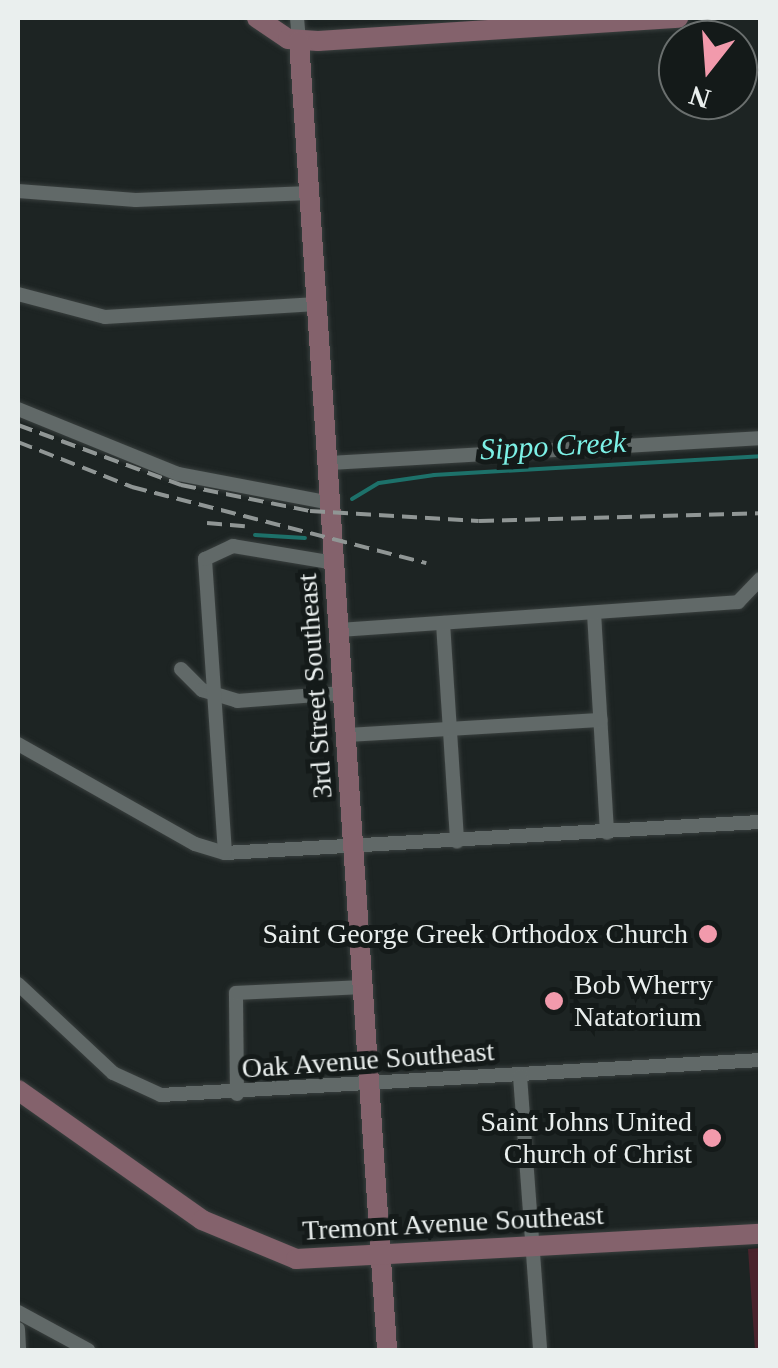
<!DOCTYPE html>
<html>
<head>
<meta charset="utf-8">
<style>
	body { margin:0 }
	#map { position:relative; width:778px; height:1368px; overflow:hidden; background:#1d2423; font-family:Georgia,serif }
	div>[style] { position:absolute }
	.green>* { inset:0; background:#4a232c }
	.stream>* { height:4px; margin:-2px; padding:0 2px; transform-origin:2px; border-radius:2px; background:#1d716a }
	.roads { filter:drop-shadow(0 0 2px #393f3e) drop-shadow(0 0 2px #393f3e) }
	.street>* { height:14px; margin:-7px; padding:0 7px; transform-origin:7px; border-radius:7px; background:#616968 }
	.secondary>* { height:20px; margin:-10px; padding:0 10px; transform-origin:10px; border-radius:10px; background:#84626c }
	.rail>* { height:4px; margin-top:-2px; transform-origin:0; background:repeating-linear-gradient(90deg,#909695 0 15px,transparent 0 23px) }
	.dots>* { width:28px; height:28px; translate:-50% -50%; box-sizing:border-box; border:5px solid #141a19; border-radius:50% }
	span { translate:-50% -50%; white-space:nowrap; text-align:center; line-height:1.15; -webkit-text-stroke:10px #141a19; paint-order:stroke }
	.street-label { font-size:28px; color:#eaefee }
	.poi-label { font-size:28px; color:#eaefee }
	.right { translate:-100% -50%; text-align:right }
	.left { translate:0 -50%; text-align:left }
	.water-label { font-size:30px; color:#7cf1e6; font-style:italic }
	.frame { position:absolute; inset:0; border:20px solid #eaefee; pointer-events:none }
	.north { position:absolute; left:658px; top:20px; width:100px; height:100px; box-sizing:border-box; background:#141a19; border:2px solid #6a6f6e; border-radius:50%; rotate:197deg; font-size:28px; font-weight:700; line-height:40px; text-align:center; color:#eaefee }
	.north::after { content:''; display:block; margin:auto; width:35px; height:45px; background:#f29aac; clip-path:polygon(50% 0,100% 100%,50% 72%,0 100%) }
</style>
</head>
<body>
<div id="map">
	<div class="green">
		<i style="clip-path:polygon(760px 1248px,760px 1350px,755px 1350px,748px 1249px)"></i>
	</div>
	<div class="stream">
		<i style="left:352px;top:499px;width:31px;rotate:-31deg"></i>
		<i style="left:379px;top:483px;width:56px;rotate:-8.3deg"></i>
		<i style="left:434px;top:475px;width:327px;rotate:-3.3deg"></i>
		<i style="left:255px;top:535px;width:50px;rotate:3.4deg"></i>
	</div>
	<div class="roads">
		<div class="street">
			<i style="left:297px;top:18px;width:23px;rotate:85deg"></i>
			<i style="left:18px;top:191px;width:118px;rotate:4.4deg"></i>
			<i style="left:136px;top:200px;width:174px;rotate:-2.3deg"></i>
			<i style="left:18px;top:294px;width:90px;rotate:14.8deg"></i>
			<i style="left:105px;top:317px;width:212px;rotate:-3.5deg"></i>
			<i style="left:18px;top:409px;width:173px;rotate:22.1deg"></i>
			<i style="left:178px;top:474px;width:156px;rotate:10.7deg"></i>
			<i style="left:328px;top:463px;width:433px;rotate:-3.3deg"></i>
			<i style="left:594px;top:613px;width:220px;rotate:86.6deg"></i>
			<i style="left:443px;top:623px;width:219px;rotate:86.3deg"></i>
			<i style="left:339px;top:630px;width:400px;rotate:-4deg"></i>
			<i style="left:738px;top:602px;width:32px;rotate:-46deg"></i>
			<i style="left:181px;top:669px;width:30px;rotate:45deg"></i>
			<i style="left:202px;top:690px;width:37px;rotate:17deg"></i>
			<i style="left:237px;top:701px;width:106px;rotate:-4.3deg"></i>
			<i style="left:346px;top:735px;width:255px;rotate:-3.4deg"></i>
			<i style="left:18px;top:744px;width:203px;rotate:29.5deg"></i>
			<i style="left:195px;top:844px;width:31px;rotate:17deg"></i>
			<i style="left:225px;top:853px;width:536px;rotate:-3.32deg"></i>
			<i style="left:225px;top:853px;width:295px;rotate:-93.9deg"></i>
			<i style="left:205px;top:559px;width:31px;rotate:-25deg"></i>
			<i style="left:233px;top:546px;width:103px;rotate:9.5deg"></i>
			<i style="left:18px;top:984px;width:130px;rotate:43.1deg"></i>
			<i style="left:113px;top:1073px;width:53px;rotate:24.6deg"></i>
			<i style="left:161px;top:1095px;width:600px;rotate:-3.34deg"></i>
			<i style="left:520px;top:1076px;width:275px;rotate:85.8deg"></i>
			<i style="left:237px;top:1094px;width:101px;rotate:-90.6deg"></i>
			<i style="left:236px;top:993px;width:126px;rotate:-2.7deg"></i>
			<i style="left:18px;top:1312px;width:80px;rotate:28.5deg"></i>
			<i style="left:18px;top:1329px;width:21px;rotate:87deg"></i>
		</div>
		<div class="secondary">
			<i style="left:257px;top:18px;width:37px;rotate:34deg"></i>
			<i style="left:288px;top:39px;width:30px;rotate:4deg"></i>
			<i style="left:318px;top:41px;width:361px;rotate:-3.7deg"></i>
			<i style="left:299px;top:41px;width:1312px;rotate:86.15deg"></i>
			<i style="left:18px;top:1090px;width:225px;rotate:35.2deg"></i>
			<i style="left:202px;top:1220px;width:102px;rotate:22.5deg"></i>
			<i style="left:296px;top:1259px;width:465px;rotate:-3.1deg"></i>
		</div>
	</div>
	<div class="rail">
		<i style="left:18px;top:425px;width:174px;rotate:20.2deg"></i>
		<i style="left:181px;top:485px;width:132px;rotate:11.4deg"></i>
		<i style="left:310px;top:511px;width:169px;rotate:3.4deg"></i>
		<i style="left:479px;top:521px;width:281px;rotate:-1.6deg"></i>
		<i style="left:18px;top:442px;width:123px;rotate:21.5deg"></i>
		<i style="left:132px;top:487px;width:304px;rotate:14.5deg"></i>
		<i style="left:207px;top:523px;width:38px;rotate:5deg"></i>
	</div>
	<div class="dots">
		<i style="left:708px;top:934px;background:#f29aac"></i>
		<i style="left:554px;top:1001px;background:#f29aac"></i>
		<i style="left:712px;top:1138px;background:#f29aac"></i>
	</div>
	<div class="street-label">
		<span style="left:315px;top:686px;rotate:-94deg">3rd Street Southeast</span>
		<span style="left:368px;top:1060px;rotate:-4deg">Oak Avenue Southeast</span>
		<span style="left:453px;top:1223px;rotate:-3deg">Tremont Avenue Southeast</span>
	</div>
	<div class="poi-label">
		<span class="right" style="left:688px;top:934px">Saint George Greek Orthodox Church</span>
		<span class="left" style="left:574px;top:1001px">Bob Wherry<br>Natatorium</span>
		<span class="right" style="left:692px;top:1138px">Saint Johns United<br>Church of Christ</span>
	</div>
	<div class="water-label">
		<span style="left:553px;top:446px;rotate:-3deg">Sippo Creek</span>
	</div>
	<div class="frame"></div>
	<div class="north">N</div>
</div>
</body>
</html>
